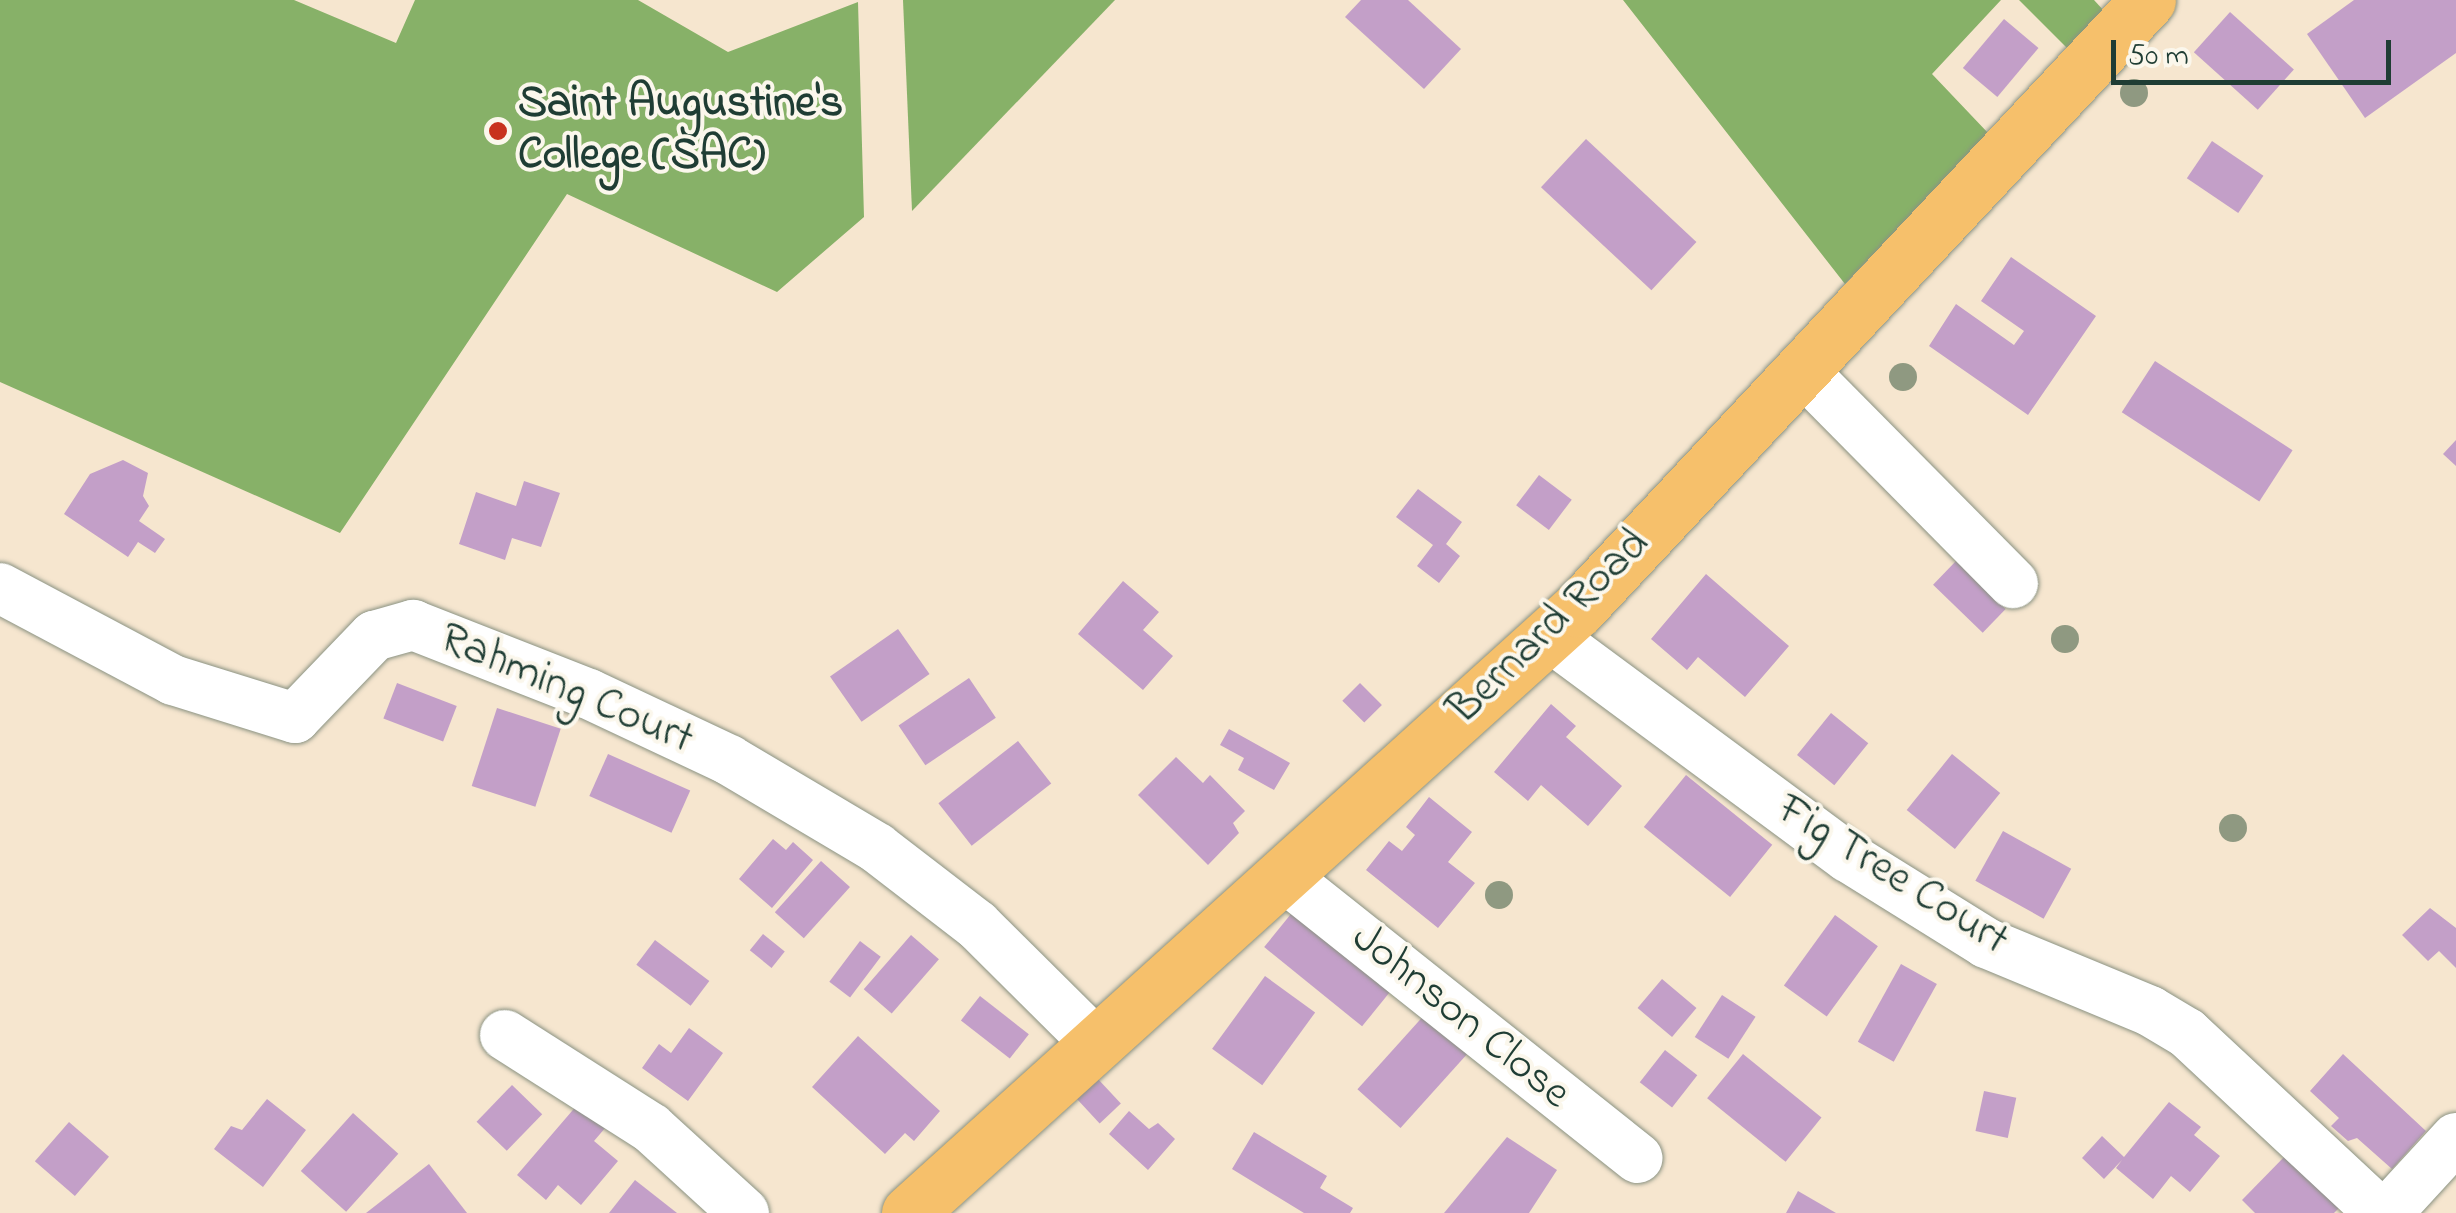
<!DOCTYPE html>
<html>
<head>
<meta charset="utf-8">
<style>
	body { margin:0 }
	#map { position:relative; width:2456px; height:1213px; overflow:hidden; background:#f6e6cf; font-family:"Indie Flower",sans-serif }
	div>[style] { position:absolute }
	.forest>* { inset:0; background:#87b168 }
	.building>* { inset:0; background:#c39fc8; transform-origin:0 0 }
	.roads { filter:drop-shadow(0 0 2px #8a9282) drop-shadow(0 0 2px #8a9282) }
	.minor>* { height:50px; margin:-25px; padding:0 25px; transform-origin:25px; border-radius:25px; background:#fff }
	.major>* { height:55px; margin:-27.5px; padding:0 27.5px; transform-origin:27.5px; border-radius:27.5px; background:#f6c06b }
	.trees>* { width:28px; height:28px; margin:-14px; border-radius:50%; background:#8f9981 }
	.dots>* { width:28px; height:28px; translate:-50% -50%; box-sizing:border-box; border:5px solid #fbf7ec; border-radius:50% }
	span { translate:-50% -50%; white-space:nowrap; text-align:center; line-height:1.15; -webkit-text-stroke:8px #fbf7ec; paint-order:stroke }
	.poi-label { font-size:45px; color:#1f3d34; font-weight:700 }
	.left { translate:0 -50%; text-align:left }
	.street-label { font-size:45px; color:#1f3d34 }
	.scale { position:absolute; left:2111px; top:40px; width:280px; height:45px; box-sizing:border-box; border:5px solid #1f3d34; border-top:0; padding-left:12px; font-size:30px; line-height:35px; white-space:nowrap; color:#1f3d34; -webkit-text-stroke:8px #fbf7ec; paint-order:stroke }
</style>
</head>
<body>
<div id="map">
	<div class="forest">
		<i style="clip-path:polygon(0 0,294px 0,396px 43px,415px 0,638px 0,728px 52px,858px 2px,864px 217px,777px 292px,567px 194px,340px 533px,0 382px)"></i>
		<i style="clip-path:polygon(903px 0,1115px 0,912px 211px)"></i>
		<i style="clip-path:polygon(1623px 0,2001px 0,1932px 74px,1989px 134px,1845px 284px)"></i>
		<i style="clip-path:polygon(2019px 0,2094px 0,2105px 12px,2069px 50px)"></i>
	</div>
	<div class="building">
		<i style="clip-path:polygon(1361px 0,1408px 0,1461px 49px,1424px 89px,1345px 17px)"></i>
		<i style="clip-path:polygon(2354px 0,2456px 0,2456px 53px,2365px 118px,2307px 34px)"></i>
		<i style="left:2230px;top:12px;width:86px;height:54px;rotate:42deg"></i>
		<i style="left:2004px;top:19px;width:45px;height:64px;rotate:40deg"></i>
		<i style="left:1586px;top:139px;width:151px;height:66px;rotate:43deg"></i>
		<i style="left:2212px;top:141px;width:62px;height:45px;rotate:34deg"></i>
		<i style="clip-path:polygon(2011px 257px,2096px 316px,2028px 415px,1929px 346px,1956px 304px,2014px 345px,2024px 331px,1981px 301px)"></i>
		<i style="left:2155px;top:361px;width:164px;height:61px;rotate:33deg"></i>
		<i style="clip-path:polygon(2456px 440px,2456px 466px,2443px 454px)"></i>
		<i style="clip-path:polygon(123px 460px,148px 473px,143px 496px,149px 506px,139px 521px,165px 539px,155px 553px,138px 542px,128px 557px,64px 514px,90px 474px)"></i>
		<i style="left:1539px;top:475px;width:41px;height:38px;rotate:37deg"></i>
		<i style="clip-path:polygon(524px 481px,560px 493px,541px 547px,512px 538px,505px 560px,459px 544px,476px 492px,516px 506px)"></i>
		<i style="clip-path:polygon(1418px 489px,1462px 522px,1446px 544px,1460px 556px,1439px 583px,1417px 566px,1433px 545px,1396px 517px)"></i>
		<i style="left:1956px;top:561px;width:69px;height:33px;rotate:44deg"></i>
		<i style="clip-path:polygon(1706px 574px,1789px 646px,1745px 697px,1698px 657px,1687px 670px,1651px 639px)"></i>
		<i style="clip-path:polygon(1123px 581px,1159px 612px,1143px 630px,1173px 656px,1143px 690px,1078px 634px)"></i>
		<i style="left:898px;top:629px;width:55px;height:83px;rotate:55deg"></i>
		<i style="left:969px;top:678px;width:48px;height:85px;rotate:56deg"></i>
		<i style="left:397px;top:683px;width:64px;height:38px;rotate:21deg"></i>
		<i style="left:1360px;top:683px;width:31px;height:25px;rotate:45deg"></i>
		<i style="clip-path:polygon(1551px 704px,1576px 726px,1566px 737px,1622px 786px,1588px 826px,1541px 785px,1528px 801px,1494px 772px)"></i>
		<i style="left:497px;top:708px;width:67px;height:82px;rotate:18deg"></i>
		<i style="left:1831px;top:713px;width:48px;height:54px;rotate:39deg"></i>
		<i style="clip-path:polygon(1229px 729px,1290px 763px,1274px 790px,1238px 770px,1244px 758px,1220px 745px)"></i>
		<i style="left:1018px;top:741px;width:54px;height:101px;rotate:52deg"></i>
		<i style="left:608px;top:754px;width:90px;height:46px;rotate:24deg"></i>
		<i style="left:1952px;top:754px;width:62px;height:72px;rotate:39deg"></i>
		<i style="clip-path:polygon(1176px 757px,1203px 783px,1210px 775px,1245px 811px,1233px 823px,1239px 833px,1208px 865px,1138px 795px)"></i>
		<i style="left:1686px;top:775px;width:111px;height:67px;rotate:39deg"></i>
		<i style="clip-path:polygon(1429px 797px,1472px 832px,1448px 862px,1475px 883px,1438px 928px,1366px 870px,1389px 841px,1402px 851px,1415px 835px,1406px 827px)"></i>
		<i style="left:2003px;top:831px;width:78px;height:57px;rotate:29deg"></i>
		<i style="clip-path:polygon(773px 839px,786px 850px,793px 842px,813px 860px,772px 908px,739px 879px)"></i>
		<i style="left:821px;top:861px;width:39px;height:69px;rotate:42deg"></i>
		<i style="clip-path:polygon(2430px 908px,2456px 928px,2456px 968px,2439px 951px,2428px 961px,2402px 935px)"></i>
		<i style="left:1295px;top:909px;width:126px;height:49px;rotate:39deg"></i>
		<i style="left:1835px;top:915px;width:53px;height:87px;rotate:36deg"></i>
		<i style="left:763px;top:934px;width:28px;height:21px;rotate:39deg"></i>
		<i style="left:911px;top:935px;width:37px;height:72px;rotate:41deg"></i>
		<i style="left:655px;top:940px;width:68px;height:31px;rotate:37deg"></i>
		<i style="left:860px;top:941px;width:26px;height:51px;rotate:37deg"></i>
		<i style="left:1901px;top:964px;width:41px;height:89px;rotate:29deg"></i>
		<i style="left:1265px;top:976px;width:62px;height:90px;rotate:36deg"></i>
		<i style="left:1662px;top:979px;width:45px;height:38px;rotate:40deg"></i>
		<i style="left:1722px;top:995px;width:40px;height:50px;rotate:33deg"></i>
		<i style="left:980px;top:996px;width:62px;height:31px;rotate:38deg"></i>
		<i style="left:1427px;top:1012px;width:58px;height:104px;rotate:42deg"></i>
		<i style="clip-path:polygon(689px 1028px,723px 1053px,688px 1101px,642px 1068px,659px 1044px,671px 1053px)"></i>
		<i style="clip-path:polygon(858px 1036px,940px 1111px,914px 1141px,905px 1133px,885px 1154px,812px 1087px)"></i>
		<i style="left:1665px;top:1050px;width:41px;height:41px;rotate:38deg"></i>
		<i style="left:1743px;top:1054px;width:101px;height:57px;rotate:39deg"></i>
		<i style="clip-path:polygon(2343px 1054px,2426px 1131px,2392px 1169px,2357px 1138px,2348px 1141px,2331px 1126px,2339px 1118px,2310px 1091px)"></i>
		<i style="left:1097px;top:1078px;width:35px;height:29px;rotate:47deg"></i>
		<i style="left:512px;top:1085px;width:42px;height:51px;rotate:44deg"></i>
		<i style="left:1984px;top:1091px;width:33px;height:41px;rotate:12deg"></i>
		<i style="clip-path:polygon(267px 1099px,306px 1130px,263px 1187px,214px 1149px,231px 1126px,242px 1130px)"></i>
		<i style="clip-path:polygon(2169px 1102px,2201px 1127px,2194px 1135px,2220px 1156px,2190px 1192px,2171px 1176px,2153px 1199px,2116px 1168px,2122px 1160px,2104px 1179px,2082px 1158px,2102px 1136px,2124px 1157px)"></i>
		<i style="clip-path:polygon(578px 1104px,606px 1127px,594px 1141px,618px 1161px,581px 1205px,558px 1185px,546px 1200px,517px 1175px)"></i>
		<i style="clip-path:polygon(1129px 1111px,1149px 1129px,1158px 1123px,1175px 1139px,1148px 1170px,1109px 1134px)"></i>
		<i style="left:353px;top:1113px;width:61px;height:78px;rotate:42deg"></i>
		<i style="left:69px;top:1122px;width:53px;height:52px;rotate:41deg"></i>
		<i style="clip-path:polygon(1254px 1132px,1327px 1176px,1320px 1188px,1353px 1208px,1350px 1213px,1304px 1213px,1232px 1169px)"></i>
		<i style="clip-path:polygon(1507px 1137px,1557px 1170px,1529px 1213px,1444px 1213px)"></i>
		<i style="clip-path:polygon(2287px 1154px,2340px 1207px,2334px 1213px,2255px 1213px,2242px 1200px)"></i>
		<i style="clip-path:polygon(429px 1164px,467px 1213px,366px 1213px)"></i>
		<i style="clip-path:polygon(635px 1180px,677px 1213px,609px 1213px)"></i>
		<i style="clip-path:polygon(1798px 1191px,1836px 1213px,1786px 1213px)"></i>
	</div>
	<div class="roads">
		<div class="minor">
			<i style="left:1802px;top:370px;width:300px;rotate:45.3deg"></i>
			<i style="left:0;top:588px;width:196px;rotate:28deg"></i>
			<i style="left:173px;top:680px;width:128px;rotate:17.3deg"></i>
			<i style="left:295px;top:718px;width:114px;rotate:-46.1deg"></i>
			<i style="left:374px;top:636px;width:41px;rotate:-15.8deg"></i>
			<i style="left:413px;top:625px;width:189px;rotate:21.4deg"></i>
			<i style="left:589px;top:694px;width:155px;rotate:25.2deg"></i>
			<i style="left:729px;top:760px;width:172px;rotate:30.7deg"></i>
			<i style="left:877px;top:848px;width:126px;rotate:37.6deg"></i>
			<i style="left:977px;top:925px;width:169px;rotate:44.8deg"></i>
			<i style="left:1549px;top:636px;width:372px;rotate:36.5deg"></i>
			<i style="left:1848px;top:857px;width:163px;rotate:31.9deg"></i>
			<i style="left:1986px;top:943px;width:178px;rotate:22.5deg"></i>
			<i style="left:2150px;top:1011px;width:43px;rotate:30.7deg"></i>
			<i style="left:2187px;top:1033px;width:264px;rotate:43deg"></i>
			<i style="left:1283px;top:876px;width:453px;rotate:38.5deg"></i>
			<i style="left:505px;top:1035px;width:173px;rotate:32.5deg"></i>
			<i style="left:651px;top:1128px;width:126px;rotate:42.4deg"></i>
			<i style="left:2387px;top:1213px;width:102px;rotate:-47.4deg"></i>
		</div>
		<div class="major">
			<i style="left:909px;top:1213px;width:901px;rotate:-42.08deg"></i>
			<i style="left:1578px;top:609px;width:834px;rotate:-46.89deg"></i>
		</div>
	</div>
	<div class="trees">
		<i style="left:2134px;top:93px"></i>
		<i style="left:1903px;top:377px"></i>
		<i style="left:2065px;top:639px"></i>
		<i style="left:2233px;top:828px"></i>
		<i style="left:1499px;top:895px"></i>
	</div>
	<div class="dots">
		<i style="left:498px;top:131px;background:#c8321e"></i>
	</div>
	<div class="poi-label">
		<span class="left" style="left:518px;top:131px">Saint Augustine's<br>College (SAC)</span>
	</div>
	<div class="street-label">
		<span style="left:1550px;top:628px;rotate:-44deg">Bernard Road</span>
		<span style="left:566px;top:690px;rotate:23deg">Rahming Court</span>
		<span style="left:1892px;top:876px;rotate:32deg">Fig Tree Court</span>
		<span style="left:1460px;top:1017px;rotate:39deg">Johnson Close</span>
	</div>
	<div class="scale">50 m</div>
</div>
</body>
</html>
